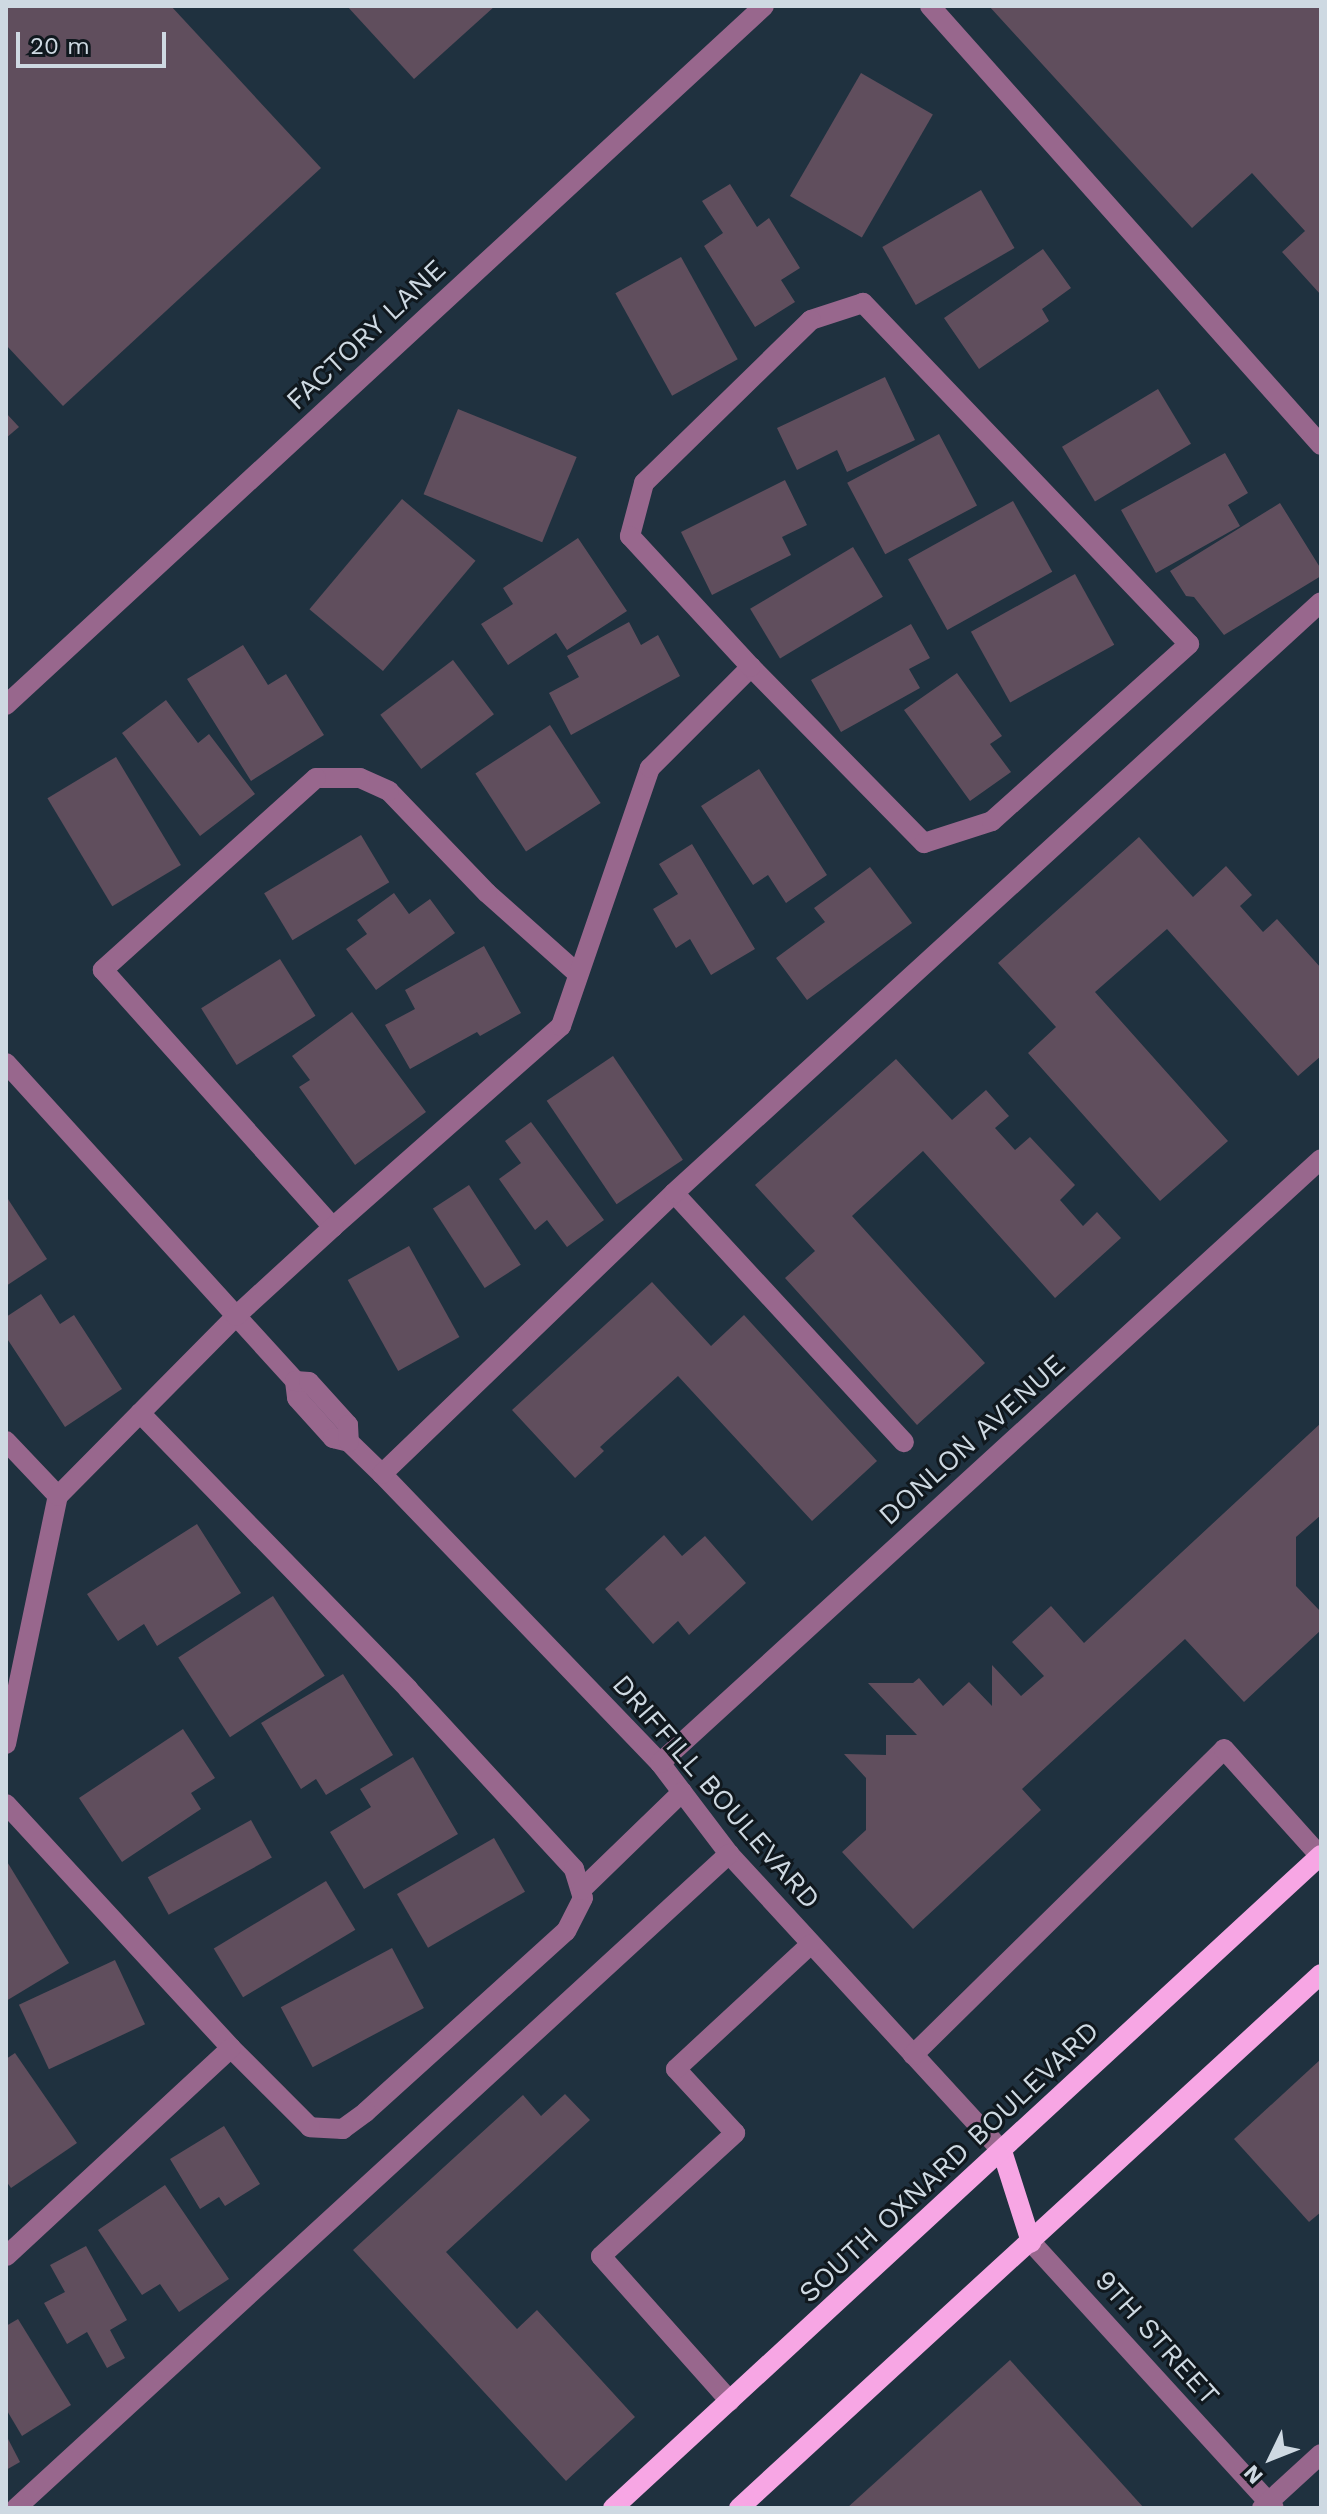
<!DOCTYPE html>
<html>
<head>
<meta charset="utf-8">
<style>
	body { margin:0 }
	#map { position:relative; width:1327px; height:2514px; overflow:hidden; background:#1f313f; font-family:"Work Sans",sans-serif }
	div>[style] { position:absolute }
	.building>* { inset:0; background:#604e5d; transform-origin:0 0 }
	.minor>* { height:20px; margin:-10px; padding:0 10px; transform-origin:10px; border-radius:10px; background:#98678d }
	.major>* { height:20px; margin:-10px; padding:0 10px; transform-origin:10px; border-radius:10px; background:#f7a6e4 }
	span { translate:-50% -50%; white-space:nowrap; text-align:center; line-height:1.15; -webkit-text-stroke:6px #10181e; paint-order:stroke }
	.street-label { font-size:28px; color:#ced9e2 }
	.frame { position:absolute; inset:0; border:8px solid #ced9e2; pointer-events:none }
	.north { position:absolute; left:1231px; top:2418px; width:80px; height:80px; -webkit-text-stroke:6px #10181e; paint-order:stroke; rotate:227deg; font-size:22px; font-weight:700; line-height:32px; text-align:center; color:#ced9e2 }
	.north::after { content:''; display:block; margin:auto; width:28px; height:36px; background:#ced9e2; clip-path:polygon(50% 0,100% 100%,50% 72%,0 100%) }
	.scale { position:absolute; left:16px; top:32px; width:150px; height:36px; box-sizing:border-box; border:4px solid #ced9e2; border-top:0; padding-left:10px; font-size:24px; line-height:28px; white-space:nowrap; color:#ced9e2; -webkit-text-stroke:6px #10181e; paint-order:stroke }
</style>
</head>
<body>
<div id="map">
	<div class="building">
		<i style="clip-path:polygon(6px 6px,171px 6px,321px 168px,63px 406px,6px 345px)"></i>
		<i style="clip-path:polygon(347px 6px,495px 6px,414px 79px)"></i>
		<i style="clip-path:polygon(989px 6px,1321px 6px,1321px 295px,1282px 252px,1305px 231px,1252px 173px,1192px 228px)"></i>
		<i style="left:861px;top:73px;width:83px;height:142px;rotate:30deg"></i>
		<i style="clip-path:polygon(730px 184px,757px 227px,769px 218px,800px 268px,781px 280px,795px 302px,755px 327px,704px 246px,723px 233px,702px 201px)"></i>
		<i style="left:981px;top:190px;width:67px;height:114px;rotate:60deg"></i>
		<i style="clip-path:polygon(1043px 249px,1071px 288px,1042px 309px,1049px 321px,979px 369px,944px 318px)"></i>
		<i style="left:681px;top:257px;width:117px;height:75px;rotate:61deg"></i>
		<i style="clip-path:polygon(885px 377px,915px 440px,847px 472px,837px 450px,797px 470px,777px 428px)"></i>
		<i style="left:1158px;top:389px;width:64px;height:112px;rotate:59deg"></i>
		<i style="left:458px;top:409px;width:128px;height:92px;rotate:22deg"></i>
		<i style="clip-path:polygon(6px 413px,19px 427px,6px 438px)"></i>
		<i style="left:939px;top:434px;width:81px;height:104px;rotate:62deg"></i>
		<i style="clip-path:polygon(1225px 453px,1248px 493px,1228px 505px,1240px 526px,1156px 573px,1121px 510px)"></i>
		<i style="clip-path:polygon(785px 480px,807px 525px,782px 537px,791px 555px,712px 595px,681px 532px)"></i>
		<i style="left:402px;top:499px;width:96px;height:144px;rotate:40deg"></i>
		<i style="left:1013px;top:501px;width:81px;height:120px;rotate:61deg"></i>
		<i style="clip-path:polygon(1280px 503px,1321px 569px,1321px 576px,1224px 635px,1194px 597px,1186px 596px,1170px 571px)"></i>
		<i style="clip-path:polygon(578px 538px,627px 611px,567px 650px,556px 633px,508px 665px,481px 624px,513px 604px,503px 588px)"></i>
		<i style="left:853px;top:547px;width:58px;height:120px;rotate:59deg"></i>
		<i style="left:1075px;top:574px;width:81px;height:119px;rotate:61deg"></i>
		<i style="clip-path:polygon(629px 622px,641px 645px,658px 635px,680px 676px,571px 735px,549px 693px,579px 677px,567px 656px)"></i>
		<i style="clip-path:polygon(911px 624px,930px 658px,909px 669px,920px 688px,841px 732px,811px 680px)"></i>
		<i style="clip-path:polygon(243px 645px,268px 685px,286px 674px,324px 735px,251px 781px,187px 679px)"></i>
		<i style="left:453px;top:660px;width:68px;height:91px;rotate:53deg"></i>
		<i style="clip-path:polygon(957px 673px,1002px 736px,990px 744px,1011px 772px,970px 801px,904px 710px)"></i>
		<i style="clip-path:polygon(166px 700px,198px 743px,209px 734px,255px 794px,200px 836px,122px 733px)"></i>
		<i style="left:550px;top:725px;width:93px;height:89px;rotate:57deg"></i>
		<i style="left:116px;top:757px;width:126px;height:80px;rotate:59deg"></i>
		<i style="clip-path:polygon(759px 769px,827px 875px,786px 903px,768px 875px,753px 885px,701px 806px)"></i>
		<i style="left:361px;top:835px;width:55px;height:113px;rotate:59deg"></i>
		<i style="clip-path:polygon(1139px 837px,1193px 897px,1226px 866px,1252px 895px,1240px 906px,1263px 932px,1277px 919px,1321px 968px,1321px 1056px,1298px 1076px,1167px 929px,1095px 992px,1228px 1141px,1160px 1201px,1028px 1053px,1056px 1027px,998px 963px)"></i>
		<i style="clip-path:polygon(692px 844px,755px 949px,711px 975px,690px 939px,676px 948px,653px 909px,678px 894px,659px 864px)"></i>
		<i style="clip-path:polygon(870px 867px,912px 923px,807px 1000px,776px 958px,825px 922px,814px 908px)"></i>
		<i style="clip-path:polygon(394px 893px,409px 914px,430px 899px,455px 933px,376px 990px,346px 949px,367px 934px,357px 920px)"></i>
		<i style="clip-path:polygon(484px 946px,521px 1013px,480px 1036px,477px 1032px,410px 1069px,385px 1025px,415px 1009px,405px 990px)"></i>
		<i style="left:280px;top:959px;width:67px;height:93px;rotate:58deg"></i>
		<i style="clip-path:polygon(352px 1012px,426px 1112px,355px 1165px,299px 1087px,310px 1080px,292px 1056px)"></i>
		<i style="left:613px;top:1056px;width:125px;height:80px;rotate:56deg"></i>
		<i style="clip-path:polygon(896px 1059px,952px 1120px,986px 1090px,1009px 1116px,995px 1128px,1015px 1150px,1030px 1137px,1075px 1185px,1060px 1200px,1083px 1226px,1097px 1212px,1121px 1238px,1055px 1298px,923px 1151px,852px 1216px,985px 1363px,917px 1425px,785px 1278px,815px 1251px,755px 1185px)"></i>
		<i style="clip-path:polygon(531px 1122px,604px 1220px,567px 1247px,547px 1220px,535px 1230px,499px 1179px,521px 1163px,505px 1141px)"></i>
		<i style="left:469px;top:1185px;width:95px;height:43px;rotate:57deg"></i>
		<i style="clip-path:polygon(6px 1196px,47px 1259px,6px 1286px)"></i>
		<i style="left:409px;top:1246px;width:104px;height:70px;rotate:61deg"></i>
		<i style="clip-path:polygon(652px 1282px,711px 1346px,744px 1315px,877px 1461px,812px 1521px,678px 1376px,600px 1447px,604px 1451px,575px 1478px,512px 1410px)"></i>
		<i style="clip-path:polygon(41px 1294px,60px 1324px,74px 1315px,122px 1389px,65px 1427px,6px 1337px,6px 1317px)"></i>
		<i style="clip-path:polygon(1321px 1423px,1321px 1515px,1296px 1537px,1296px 1586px,1321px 1612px,1321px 1630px,1244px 1702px,1185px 1639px,1022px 1789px,1041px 1810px,913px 1929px,842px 1852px,866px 1830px,866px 1778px,844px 1754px,886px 1755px,886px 1735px,917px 1735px,868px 1683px,913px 1683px,919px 1678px,943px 1706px,969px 1682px,992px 1706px,992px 1665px,1021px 1696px,1044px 1676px,1012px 1642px,1051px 1606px,1084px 1643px)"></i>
		<i style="clip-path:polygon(197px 1524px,241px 1593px,157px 1646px,144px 1624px,118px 1641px,87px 1594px)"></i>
		<i style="clip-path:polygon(664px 1535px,682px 1556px,705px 1536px,746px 1583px,689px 1635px,678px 1621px,653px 1644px,605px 1589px)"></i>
		<i style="left:273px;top:1596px;width:95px;height:113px;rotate:57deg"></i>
		<i style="clip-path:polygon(343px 1674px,393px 1755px,326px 1795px,316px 1779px,301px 1789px,261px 1723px)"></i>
		<i style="clip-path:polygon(183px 1729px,215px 1778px,191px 1793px,201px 1809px,122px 1862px,79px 1798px)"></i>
		<i style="clip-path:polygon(413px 1757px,458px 1834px,364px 1889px,330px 1832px,371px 1807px,360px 1789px)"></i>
		<i style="left:251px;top:1820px;width:43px;height:118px;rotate:61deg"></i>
		<i style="left:494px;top:1838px;width:62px;height:112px;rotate:60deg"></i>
		<i style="clip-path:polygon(6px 1860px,69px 1963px,6px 2001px)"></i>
		<i style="left:326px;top:1881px;width:57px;height:131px;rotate:59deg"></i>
		<i style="left:392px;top:1948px;width:68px;height:126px;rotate:62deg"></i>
		<i style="left:115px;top:1960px;width:71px;height:106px;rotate:65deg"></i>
		<i style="clip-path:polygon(15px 2053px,77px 2143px,11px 2188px,6px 2181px,6px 2059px)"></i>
		<i style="clip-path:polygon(1321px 2059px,1321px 2212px,1309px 2222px,1234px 2139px)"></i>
		<i style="clip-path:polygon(565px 2094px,590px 2120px,446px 2252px,517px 2329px,537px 2310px,635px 2417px,566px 2481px,353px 2250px,523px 2095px,541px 2116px)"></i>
		<i style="clip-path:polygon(224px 2126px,260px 2184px,225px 2206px,219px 2197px,200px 2209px,170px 2159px)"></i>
		<i style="clip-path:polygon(165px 2185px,229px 2279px,179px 2312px,160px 2284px,142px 2295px,98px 2230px)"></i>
		<i style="clip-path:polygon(86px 2246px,127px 2320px,110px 2330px,125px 2358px,107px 2368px,87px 2332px,67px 2344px,44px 2303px,65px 2292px,50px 2265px)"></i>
		<i style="clip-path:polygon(18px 2319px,71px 2405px,22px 2436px,6px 2409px,6px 2326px)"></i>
		<i style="clip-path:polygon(1010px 2360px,1144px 2508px,847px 2508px)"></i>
		<i style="clip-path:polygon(6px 2435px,20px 2462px,6px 2470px)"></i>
	</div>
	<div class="minor">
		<i style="left:930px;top:6px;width:588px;rotate:48.31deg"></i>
		<i style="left:6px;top:705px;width:1031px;rotate:-42.68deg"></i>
		<i style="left:578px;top:974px;width:122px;rotate:-138.3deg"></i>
		<i style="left:487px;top:893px;width:141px;rotate:-133.9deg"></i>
		<i style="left:389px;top:791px;width:32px;rotate:-156deg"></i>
		<i style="left:360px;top:778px;width:44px;rotate:180deg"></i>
		<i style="left:316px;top:778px;width:287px;rotate:138deg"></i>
		<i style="left:103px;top:970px;width:345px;rotate:48.2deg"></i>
		<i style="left:333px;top:1227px;width:304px;rotate:-41.4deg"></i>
		<i style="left:561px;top:1026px;width:273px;rotate:-71deg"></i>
		<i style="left:650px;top:768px;width:143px;rotate:-45deg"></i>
		<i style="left:751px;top:667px;width:247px;rotate:45.5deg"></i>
		<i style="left:924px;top:843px;width:71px;rotate:-17.9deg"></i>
		<i style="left:992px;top:821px;width:265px;rotate:-41.9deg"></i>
		<i style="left:1189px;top:644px;width:472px;rotate:-133.7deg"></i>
		<i style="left:863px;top:303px;width:55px;rotate:161.9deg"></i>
		<i style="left:811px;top:320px;width:233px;rotate:135.7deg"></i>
		<i style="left:644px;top:483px;width:55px;rotate:104.8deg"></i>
		<i style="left:630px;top:536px;width:178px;rotate:47.3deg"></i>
		<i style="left:6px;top:1063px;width:430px;rotate:47.7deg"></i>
		<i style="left:295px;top:1381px;width:17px;rotate:83deg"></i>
		<i style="left:297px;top:1398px;width:54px;rotate:48deg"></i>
		<i style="left:333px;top:1438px;width:16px;rotate:14deg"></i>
		<i style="left:349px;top:1442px;width:46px;rotate:44.1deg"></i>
		<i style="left:382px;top:1474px;width:401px;rotate:46.1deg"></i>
		<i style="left:660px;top:1763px;width:114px;rotate:52.8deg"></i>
		<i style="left:729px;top:1854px;width:403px;rotate:47.4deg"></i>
		<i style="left:674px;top:1193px;width:339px;rotate:47.3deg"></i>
		<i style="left:295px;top:1381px;width:14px;rotate:4deg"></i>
		<i style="left:309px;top:1382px;width:58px;rotate:47.8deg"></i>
		<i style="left:348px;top:1425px;width:17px;rotate:87deg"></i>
		<i style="left:140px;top:1413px;width:385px;rotate:45.8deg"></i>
		<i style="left:408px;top:1689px;width:245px;rotate:47.3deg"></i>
		<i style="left:574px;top:1869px;width:30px;rotate:73deg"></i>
		<i style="left:583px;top:1898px;width:37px;rotate:117deg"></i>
		<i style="left:566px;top:1931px;width:270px;rotate:137.9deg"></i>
		<i style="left:366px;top:2112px;width:29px;rotate:144deg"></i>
		<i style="left:343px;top:2129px;width:33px;rotate:-177deg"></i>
		<i style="left:310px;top:2127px;width:112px;rotate:-135deg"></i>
		<i style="left:6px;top:1441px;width:76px;rotate:46.6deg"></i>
		<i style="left:382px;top:1474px;width:405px;rotate:-43.9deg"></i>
		<i style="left:674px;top:1193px;width:876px;rotate:-42.41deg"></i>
		<i style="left:6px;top:1744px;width:253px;rotate:-78.2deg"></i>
		<i style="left:58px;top:1496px;width:253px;rotate:-45.3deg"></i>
		<i style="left:236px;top:1316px;width:132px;rotate:-42.5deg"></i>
		<i style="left:660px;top:1763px;width:895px;rotate:-42.42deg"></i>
		<i style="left:6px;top:1804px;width:332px;rotate:47.3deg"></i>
		<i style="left:231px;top:2048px;width:306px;rotate:137.2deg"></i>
		<i style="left:581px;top:1890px;width:141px;rotate:-44.1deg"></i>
		<i style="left:913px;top:2055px;width:436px;rotate:-44.5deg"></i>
		<i style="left:1224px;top:1749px;width:144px;rotate:48.1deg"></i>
		<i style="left:1031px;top:2242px;width:360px;rotate:47.6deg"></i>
		<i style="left:730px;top:2401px;width:194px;rotate:-131.7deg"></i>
		<i style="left:601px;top:2256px;width:182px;rotate:-42.5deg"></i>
		<i style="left:735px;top:2133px;width:87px;rotate:-132.7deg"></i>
		<i style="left:676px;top:2069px;width:184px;rotate:-42.8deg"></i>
		<i style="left:16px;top:2508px;width:968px;rotate:-42.53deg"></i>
		<i style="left:1262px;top:2508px;width:80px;rotate:-42.5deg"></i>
	</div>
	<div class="major">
		<i style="left:1002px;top:2151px;width:96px;rotate:72.3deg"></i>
		<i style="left:613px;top:2508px;width:963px;rotate:-42.69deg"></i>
		<i style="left:739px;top:2508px;width:790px;rotate:-42.54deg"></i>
	</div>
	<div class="street-label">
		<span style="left:366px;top:335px;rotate:-43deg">FACTORY LANE</span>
		<span style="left:972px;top:1440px;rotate:-42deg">DONLON AVENUE</span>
		<span style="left:716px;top:1792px;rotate:49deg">DRIFFILL BOULEVARD</span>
		<span style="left:949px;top:2162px;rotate:-43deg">SOUTH OXNARD BOULEVARD</span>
		<span style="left:1157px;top:2338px;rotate:48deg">9TH STREET</span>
	</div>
	<div class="frame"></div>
	<div class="north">N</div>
	<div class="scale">20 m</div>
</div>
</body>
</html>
